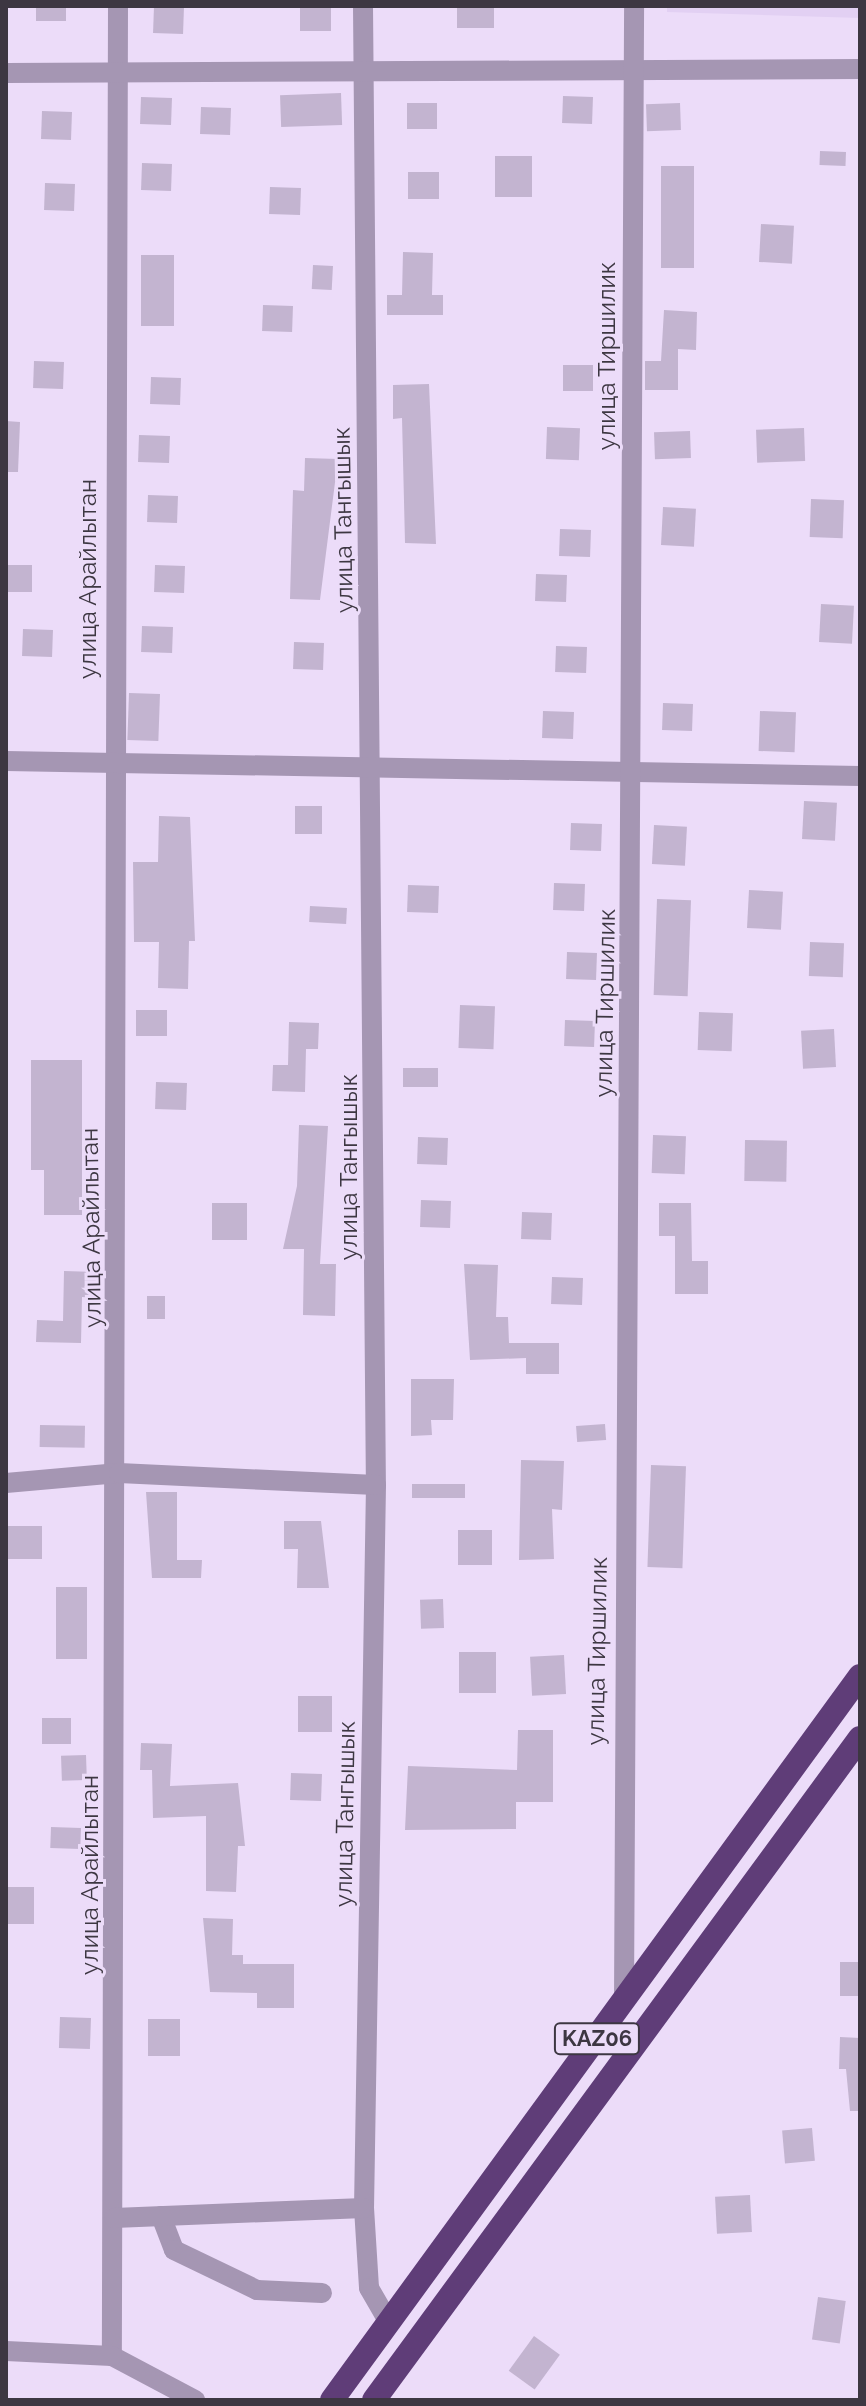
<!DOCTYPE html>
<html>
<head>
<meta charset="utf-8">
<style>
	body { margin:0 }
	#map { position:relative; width:866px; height:2406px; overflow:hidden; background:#ecdcf9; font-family:Raleway,sans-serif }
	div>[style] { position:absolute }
	.built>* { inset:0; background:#e2d0f3 }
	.building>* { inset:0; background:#c3b4d0; transform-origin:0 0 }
	.minor>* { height:20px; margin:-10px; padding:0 10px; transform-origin:10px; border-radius:10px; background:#a596b3 }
	.highway>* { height:24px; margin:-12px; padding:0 12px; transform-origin:12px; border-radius:12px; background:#5f3d78 }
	span { translate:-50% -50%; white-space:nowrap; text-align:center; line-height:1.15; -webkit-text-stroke:6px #ecdcf9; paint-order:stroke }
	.shield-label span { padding:2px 6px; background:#ecdcf9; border:2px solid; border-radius:6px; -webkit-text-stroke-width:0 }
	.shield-label { font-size:22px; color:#3d3742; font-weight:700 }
	.street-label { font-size:24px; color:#3d3742 }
	.frame { position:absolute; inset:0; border:8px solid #3d3742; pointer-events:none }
</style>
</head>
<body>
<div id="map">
	<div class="built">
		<i style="clip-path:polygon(667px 6px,860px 6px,860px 18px,667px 12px)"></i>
	</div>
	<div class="building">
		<i style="left:36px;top:6px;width:30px;height:15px"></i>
		<i style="left:154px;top:6px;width:30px;height:27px;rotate:2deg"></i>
		<i style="left:300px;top:6px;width:31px;height:25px"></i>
		<i style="left:457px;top:6px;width:37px;height:22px"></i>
		<i style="left:341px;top:93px;width:32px;height:61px;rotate:88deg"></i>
		<i style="left:563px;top:96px;width:30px;height:27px;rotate:2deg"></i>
		<i style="left:141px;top:97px;width:31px;height:27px;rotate:2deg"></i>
		<i style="left:407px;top:103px;width:30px;height:26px"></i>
		<i style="left:680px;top:103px;width:27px;height:34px;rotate:88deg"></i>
		<i style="left:201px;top:107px;width:30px;height:27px;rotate:2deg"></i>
		<i style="left:42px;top:111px;width:30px;height:28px;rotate:2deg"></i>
		<i style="left:820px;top:151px;width:26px;height:14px;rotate:2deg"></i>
		<i style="left:495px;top:156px;width:37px;height:41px"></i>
		<i style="left:142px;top:163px;width:30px;height:27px;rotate:2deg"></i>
		<i style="left:661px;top:166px;width:33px;height:102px"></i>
		<i style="left:408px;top:172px;width:31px;height:27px"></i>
		<i style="left:45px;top:183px;width:30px;height:27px;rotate:2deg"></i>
		<i style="left:270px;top:187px;width:31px;height:27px;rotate:2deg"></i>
		<i style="left:761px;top:224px;width:33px;height:38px;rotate:3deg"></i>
		<i style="clip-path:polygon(403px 252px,433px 253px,432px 295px,443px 295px,443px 315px,387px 315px,387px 295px,402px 295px)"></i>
		<i style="left:141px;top:255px;width:33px;height:71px"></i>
		<i style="left:313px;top:265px;width:20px;height:24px;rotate:3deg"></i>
		<i style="left:263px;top:305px;width:30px;height:26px;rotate:2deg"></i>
		<i style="clip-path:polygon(664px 310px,697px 312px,696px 350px,678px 349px,678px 390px,645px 390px,645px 361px,661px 361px)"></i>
		<i style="left:34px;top:361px;width:30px;height:27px;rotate:2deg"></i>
		<i style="left:563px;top:365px;width:30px;height:26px"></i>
		<i style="left:151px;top:377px;width:30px;height:27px;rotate:2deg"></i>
		<i style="clip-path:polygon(429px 384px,436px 544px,405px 543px,402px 418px,393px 419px,393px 385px)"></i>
		<i style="clip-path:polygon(6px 421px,20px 422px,18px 472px,6px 472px)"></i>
		<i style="left:547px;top:427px;width:33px;height:32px;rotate:2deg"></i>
		<i style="left:804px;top:428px;width:33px;height:48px;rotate:88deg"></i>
		<i style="left:690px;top:431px;width:27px;height:36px;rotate:88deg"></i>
		<i style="left:139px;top:435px;width:31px;height:27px;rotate:2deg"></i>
		<i style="clip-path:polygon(305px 458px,338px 459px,320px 600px,290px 599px,293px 490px,304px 491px)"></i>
		<i style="left:148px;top:495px;width:30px;height:27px;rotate:2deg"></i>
		<i style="left:811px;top:499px;width:33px;height:38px;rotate:2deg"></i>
		<i style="left:663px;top:507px;width:33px;height:38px;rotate:3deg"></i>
		<i style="left:560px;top:529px;width:31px;height:27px;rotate:2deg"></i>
		<i style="left:6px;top:565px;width:26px;height:27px"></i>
		<i style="left:155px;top:565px;width:30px;height:27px;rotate:2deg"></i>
		<i style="left:536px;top:574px;width:31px;height:27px;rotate:2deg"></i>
		<i style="left:821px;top:604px;width:33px;height:38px;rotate:3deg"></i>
		<i style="left:142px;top:626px;width:31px;height:26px;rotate:2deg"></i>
		<i style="left:23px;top:629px;width:30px;height:27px;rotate:2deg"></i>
		<i style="left:294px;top:642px;width:30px;height:27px;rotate:2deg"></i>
		<i style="left:556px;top:646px;width:31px;height:26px;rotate:2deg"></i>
		<i style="left:129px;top:693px;width:31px;height:47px;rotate:2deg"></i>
		<i style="left:663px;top:703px;width:30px;height:27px;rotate:2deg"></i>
		<i style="left:543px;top:711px;width:31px;height:27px;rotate:2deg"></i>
		<i style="left:760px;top:711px;width:36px;height:40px;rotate:2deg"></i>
		<i style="left:804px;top:801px;width:33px;height:38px;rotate:3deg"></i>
		<i style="left:295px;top:806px;width:27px;height:28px"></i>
		<i style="clip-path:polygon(159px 816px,190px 817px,195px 941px,189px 941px,188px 989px,158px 988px,159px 942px,134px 942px,133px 862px,158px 862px)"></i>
		<i style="left:571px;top:823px;width:31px;height:27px;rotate:2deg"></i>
		<i style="left:654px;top:825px;width:33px;height:39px;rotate:3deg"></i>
		<i style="left:554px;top:883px;width:31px;height:27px;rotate:2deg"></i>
		<i style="left:408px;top:885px;width:31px;height:27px;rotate:2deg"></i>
		<i style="left:749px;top:890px;width:34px;height:38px;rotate:3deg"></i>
		<i style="left:657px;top:899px;width:34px;height:96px;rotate:2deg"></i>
		<i style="left:310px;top:906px;width:37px;height:16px;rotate:3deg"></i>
		<i style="left:810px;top:942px;width:34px;height:34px;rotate:2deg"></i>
		<i style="left:567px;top:952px;width:30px;height:27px;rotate:2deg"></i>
		<i style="left:460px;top:1005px;width:35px;height:43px;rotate:2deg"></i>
		<i style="left:136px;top:1010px;width:31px;height:26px"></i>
		<i style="left:699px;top:1012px;width:34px;height:38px;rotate:2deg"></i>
		<i style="left:565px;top:1020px;width:30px;height:26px;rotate:2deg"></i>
		<i style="clip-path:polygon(289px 1022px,319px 1023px,318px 1049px,306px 1049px,305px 1092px,272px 1091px,273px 1065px,288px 1065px)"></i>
		<i style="left:834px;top:1029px;width:38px;height:33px;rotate:87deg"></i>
		<i style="clip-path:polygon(31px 1060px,82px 1060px,82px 1215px,44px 1215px,44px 1170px,31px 1170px)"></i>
		<i style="left:403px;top:1068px;width:35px;height:19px"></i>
		<i style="left:156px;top:1082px;width:31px;height:27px;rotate:2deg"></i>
		<i style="clip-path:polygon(299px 1125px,328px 1126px,320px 1264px,336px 1264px,335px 1316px,303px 1315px,304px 1249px,283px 1249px,297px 1186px)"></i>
		<i style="left:653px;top:1135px;width:33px;height:38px;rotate:2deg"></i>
		<i style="left:418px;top:1137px;width:30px;height:27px;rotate:2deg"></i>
		<i style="left:745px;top:1140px;width:42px;height:41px;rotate:1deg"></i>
		<i style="left:421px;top:1200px;width:30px;height:27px;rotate:2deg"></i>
		<i style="left:212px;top:1203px;width:35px;height:37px"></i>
		<i style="clip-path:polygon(659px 1203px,691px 1203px,692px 1261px,708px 1261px,708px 1294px,675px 1294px,675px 1236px,659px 1236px)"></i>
		<i style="left:522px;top:1212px;width:30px;height:27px;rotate:2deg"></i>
		<i style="clip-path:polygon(464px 1264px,498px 1265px,496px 1317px,508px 1317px,509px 1343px,559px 1343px,559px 1374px,526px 1374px,526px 1358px,470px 1360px)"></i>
		<i style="clip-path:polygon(64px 1271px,96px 1272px,96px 1298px,82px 1297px,81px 1343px,36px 1342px,37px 1320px,63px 1321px)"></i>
		<i style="left:552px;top:1277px;width:31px;height:27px;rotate:2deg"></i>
		<i style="left:147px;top:1296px;width:18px;height:23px"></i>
		<i style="clip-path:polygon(411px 1379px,454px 1379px,453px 1420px,431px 1420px,432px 1435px,411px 1436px)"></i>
		<i style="left:605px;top:1424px;width:16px;height:29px;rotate:86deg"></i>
		<i style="left:40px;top:1425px;width:45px;height:22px;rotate:1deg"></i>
		<i style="clip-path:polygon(521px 1460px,564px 1461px,562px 1510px,552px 1509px,554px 1559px,519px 1560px)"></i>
		<i style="left:651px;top:1465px;width:35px;height:102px;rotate:2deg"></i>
		<i style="left:412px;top:1484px;width:53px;height:14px"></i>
		<i style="clip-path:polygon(146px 1492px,177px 1492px,177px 1560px,202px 1560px,201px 1578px,152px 1578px)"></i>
		<i style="clip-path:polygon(284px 1521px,321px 1521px,329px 1588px,297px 1588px,298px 1549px,284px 1549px)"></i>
		<i style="left:42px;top:1526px;width:33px;height:36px;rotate:90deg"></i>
		<i style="left:458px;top:1530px;width:34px;height:35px"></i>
		<i style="left:56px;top:1587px;width:31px;height:72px"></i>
		<i style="left:443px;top:1599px;width:29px;height:23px;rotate:88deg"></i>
		<i style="left:459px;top:1652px;width:37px;height:41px"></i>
		<i style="left:564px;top:1655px;width:39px;height:34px;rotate:87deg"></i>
		<i style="left:298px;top:1696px;width:34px;height:36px"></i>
		<i style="left:42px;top:1718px;width:29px;height:26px"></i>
		<i style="clip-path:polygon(518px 1730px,553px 1730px,553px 1802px,516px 1802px,516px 1829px,405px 1830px,408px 1766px,517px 1770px)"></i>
		<i style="clip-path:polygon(141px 1743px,172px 1744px,170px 1786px,238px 1783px,245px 1846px,238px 1846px,236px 1892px,206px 1891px,206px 1816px,153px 1818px,152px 1770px,140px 1770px)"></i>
		<i style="left:86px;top:1755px;width:25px;height:25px;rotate:88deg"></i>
		<i style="left:291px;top:1773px;width:31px;height:27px;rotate:2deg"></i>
		<i style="left:51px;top:1827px;width:30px;height:21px;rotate:2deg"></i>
		<i style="left:6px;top:1887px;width:28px;height:37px"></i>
		<i style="clip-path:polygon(203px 1918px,233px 1919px,232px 1955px,243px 1955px,243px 1964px,294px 1964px,294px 2008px,257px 2008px,257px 1993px,210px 1992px)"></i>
		<i style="left:840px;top:1962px;width:20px;height:34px"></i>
		<i style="left:60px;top:2017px;width:31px;height:31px;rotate:2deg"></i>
		<i style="left:148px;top:2019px;width:32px;height:37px"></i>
		<i style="clip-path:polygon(840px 2037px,860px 2038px,860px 2111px,850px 2111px,846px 2069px,839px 2069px)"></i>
		<i style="left:812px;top:2128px;width:33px;height:30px;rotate:85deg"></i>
		<i style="left:750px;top:2195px;width:37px;height:35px;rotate:87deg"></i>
		<i style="left:818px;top:2297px;width:28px;height:43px;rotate:8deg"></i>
		<i style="left:534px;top:2336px;width:32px;height:43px;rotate:36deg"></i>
	</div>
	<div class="minor">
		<i style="left:118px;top:6px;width:2350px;rotate:90.15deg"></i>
		<i style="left:112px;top:2356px;width:94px;rotate:27.9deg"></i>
		<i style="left:363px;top:6px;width:1479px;rotate:89.5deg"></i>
		<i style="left:376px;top:1485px;width:723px;rotate:90.95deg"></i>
		<i style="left:364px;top:2208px;width:80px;rotate:86.4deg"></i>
		<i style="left:369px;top:2288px;width:39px;rotate:60deg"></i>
		<i style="left:6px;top:73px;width:854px;rotate:-0.27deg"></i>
		<i style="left:6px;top:761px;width:854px;rotate:1.01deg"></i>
		<i style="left:6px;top:1483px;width:113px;rotate:-5.1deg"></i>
		<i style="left:119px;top:1473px;width:257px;rotate:2.7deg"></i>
		<i style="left:624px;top:2001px;width:1995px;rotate:-89.71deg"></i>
		<i style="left:161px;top:2216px;width:36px;rotate:69deg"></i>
		<i style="left:174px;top:2250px;width:92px;rotate:25.7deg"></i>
		<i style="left:257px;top:2290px;width:65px;rotate:2.6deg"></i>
		<i style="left:114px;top:2218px;width:250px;rotate:-2.3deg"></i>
		<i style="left:6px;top:2351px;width:106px;rotate:2.7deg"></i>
	</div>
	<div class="highway">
		<i style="left:332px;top:2400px;width:896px;rotate:-53.9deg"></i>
		<i style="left:374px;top:2400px;width:821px;rotate:-53.72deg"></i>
	</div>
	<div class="shield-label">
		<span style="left:597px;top:2039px">KАZ06</span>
	</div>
	<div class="street-label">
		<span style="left:607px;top:356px;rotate:-90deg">улица Тиршилик</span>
		<span style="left:343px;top:520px;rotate:-91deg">улица Тангышык</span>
		<span style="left:88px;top:579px;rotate:-90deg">улица Арайлытан</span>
		<span style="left:605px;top:1003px;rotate:-89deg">улица Тиршилик</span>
		<span style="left:349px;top:1167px;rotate:-90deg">улица Тангышык</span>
		<span style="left:91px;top:1228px;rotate:-91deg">улица Арайлытан</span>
		<span style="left:597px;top:1651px;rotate:-89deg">улица Тиршилик</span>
		<span style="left:345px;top:1814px;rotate:-89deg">улица Тангышык</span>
		<span style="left:90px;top:1875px;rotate:-90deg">улица Арайлытан</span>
	</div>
	<div class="frame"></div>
</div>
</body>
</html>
